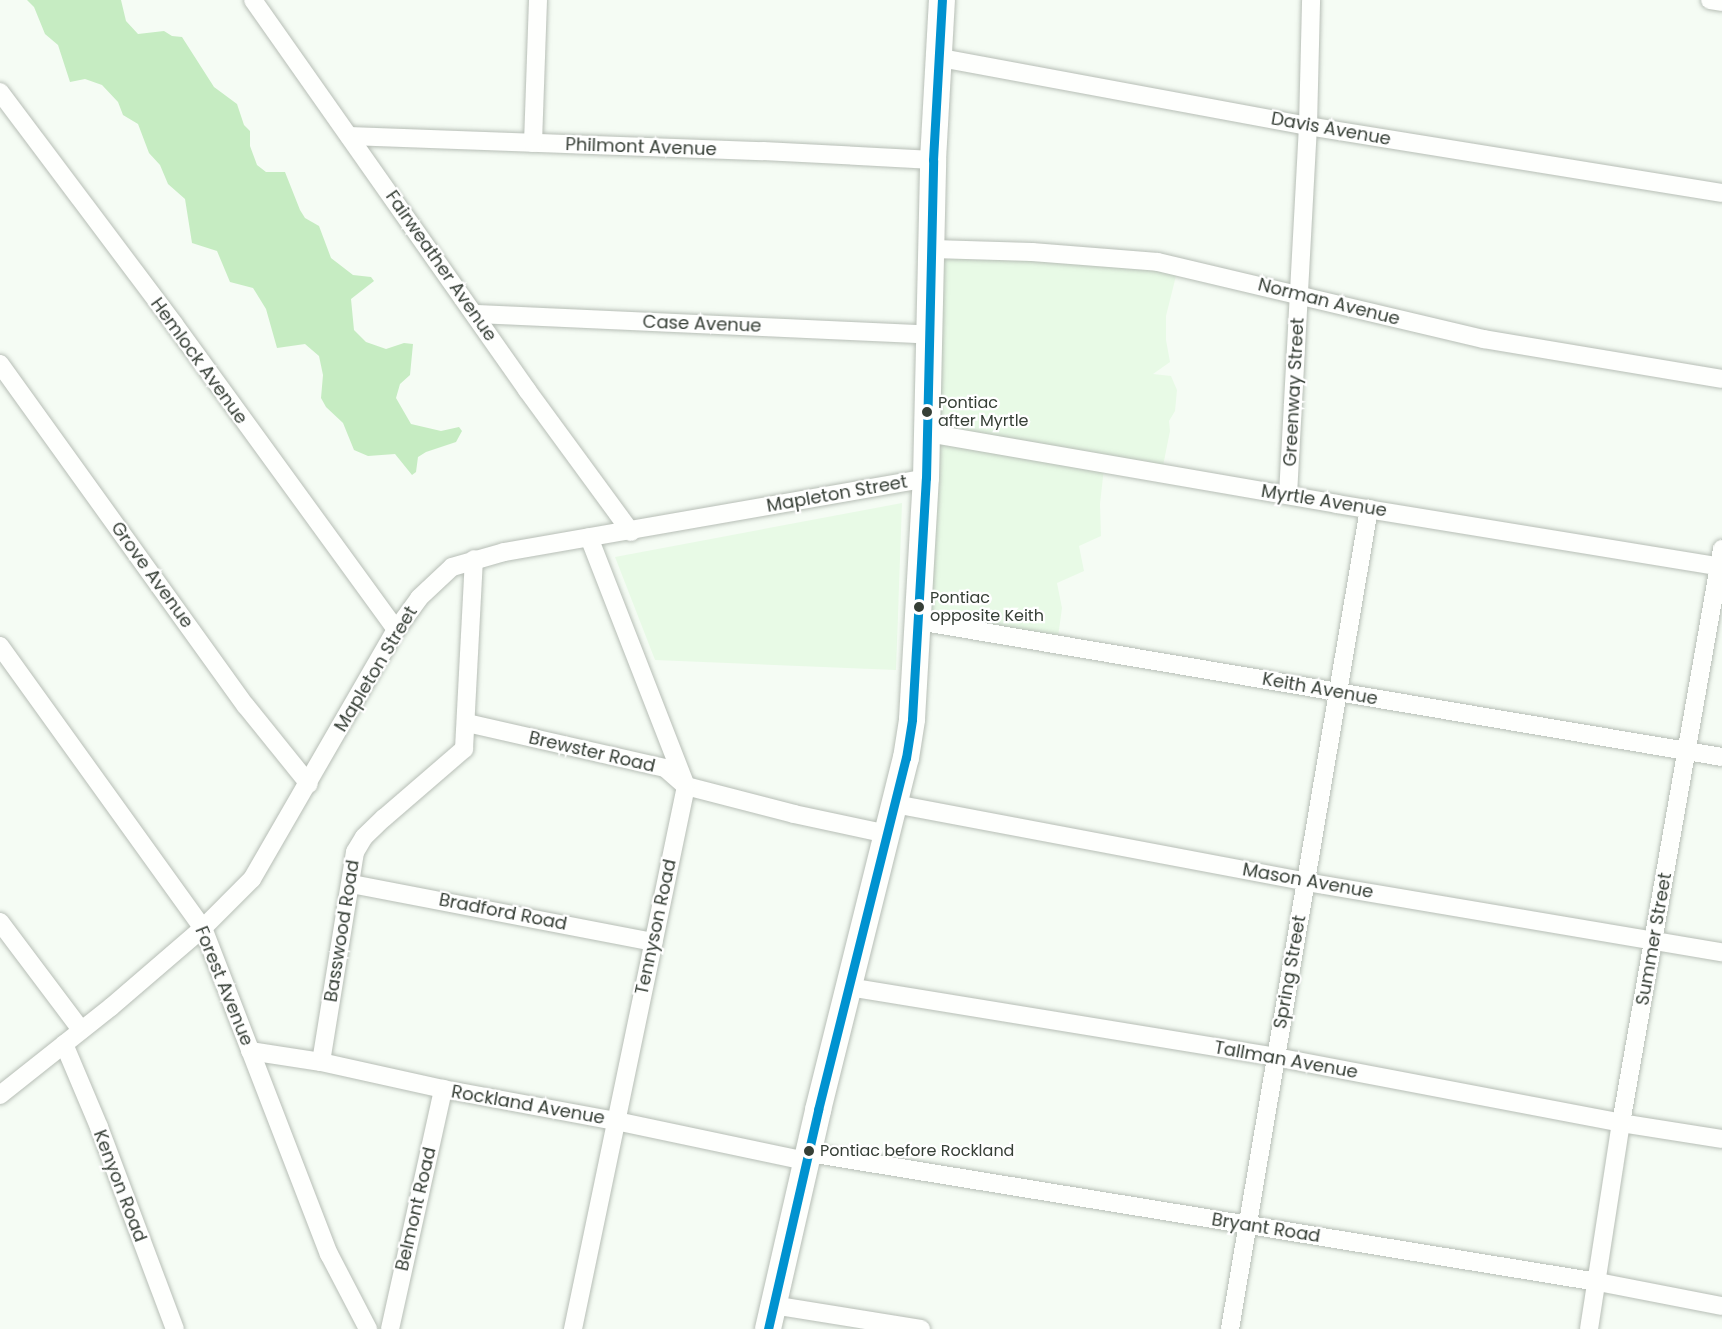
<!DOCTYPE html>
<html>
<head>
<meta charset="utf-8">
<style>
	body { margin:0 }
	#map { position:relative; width:1722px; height:1329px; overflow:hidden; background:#f5fcf4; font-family:Poppins,sans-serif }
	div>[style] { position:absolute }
	.built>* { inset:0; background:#e8fae6 }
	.forest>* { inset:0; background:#c6ecc2 }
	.roads { filter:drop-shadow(0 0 2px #b7beb6) drop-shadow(0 0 2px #b7beb6) }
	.street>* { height:18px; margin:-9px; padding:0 9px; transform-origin:9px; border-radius:9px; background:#fefffd }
	.secondary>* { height:26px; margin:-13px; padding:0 13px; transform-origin:13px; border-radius:13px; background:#fefffd }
	.bus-1>* { height:9px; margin:-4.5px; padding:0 4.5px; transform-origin:4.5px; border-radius:4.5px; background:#0092d0 }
	.dots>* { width:16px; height:16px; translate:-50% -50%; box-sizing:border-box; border:3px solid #fff; border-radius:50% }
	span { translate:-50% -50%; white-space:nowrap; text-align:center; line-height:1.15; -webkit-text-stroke:4.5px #fff; paint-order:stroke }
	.bus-label { font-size:16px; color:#363f36 }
	.left { translate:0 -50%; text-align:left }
	.street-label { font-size:18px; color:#363f36 }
</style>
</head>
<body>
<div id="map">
	<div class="built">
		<i style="clip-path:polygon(932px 257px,1179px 264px,1166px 316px,1166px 340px,1170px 362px,1153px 374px,1171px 376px,1177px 390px,1175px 411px,1169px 421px,1170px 431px,1162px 471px,1104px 468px,1100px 504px,1101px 536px,1079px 546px,1084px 571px,1057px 583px,1062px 608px,1058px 637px,918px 617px)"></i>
		<i style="clip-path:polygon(902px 503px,896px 670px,655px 660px,615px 557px)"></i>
	</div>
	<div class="forest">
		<i style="clip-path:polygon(27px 0,121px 0,126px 21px,138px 34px,164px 31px,172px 36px,182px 37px,214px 87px,237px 104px,244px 125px,250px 131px,250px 146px,257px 165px,266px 172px,285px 172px,300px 210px,305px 218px,319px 226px,331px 258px,353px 275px,371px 277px,374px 281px,351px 299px,354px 330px,366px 342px,386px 349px,404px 343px,413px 344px,410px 375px,400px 384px,396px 398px,411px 424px,441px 431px,459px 427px,462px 431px,456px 442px,426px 452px,418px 457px,416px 472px,412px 475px,395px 454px,368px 456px,354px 450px,343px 423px,326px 407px,321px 398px,323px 375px,319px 356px,305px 344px,277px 348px,266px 309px,253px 288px,230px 282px,217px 251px,192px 243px,185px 199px,168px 184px,160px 165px,149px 153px,138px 124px,123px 115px,118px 102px,102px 85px,85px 79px,70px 82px,58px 45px,45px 34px,34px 7px)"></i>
	</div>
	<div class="roads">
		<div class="street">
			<i style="left:253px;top:0;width:477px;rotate:54.9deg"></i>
			<i style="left:527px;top:390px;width:176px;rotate:53.8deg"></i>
			<i style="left:1710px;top:0;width:12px;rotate:9deg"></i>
			<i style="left:941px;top:58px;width:373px;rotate:10.5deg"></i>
			<i style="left:1308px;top:126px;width:419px;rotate:9.2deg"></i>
			<i style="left:0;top:92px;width:290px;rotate:53.1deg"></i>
			<i style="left:174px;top:324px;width:378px;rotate:54deg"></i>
			<i style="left:349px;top:136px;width:414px;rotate:2.1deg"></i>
			<i style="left:763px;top:151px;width:170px;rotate:3deg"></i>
			<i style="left:533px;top:143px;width:143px;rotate:-88deg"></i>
			<i style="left:933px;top:249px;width:99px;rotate:1.7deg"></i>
			<i style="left:1032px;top:252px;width:126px;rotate:4.5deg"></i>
			<i style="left:1158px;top:262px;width:335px;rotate:13.3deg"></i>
			<i style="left:1484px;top:339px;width:241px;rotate:9.5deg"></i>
			<i style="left:475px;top:314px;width:455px;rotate:2.6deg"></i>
			<i style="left:0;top:364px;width:421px;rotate:54.3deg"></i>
			<i style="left:246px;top:706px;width:100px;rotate:51.1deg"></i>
			<i style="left:927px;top:433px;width:416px;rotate:9.8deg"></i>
			<i style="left:1337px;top:504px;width:390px;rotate:9.3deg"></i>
			<i style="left:1288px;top:495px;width:370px;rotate:-86.9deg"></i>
			<i style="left:1308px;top:126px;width:126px;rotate:-88.6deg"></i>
			<i style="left:918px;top:621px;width:815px;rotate:9.6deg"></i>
			<i style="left:0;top:646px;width:347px;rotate:54.3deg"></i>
			<i style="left:203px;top:928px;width:350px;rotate:68.9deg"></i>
			<i style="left:329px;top:1254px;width:85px;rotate:62.5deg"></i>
			<i style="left:467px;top:723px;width:203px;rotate:12.8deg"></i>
			<i style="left:665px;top:768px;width:28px;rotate:41deg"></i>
			<i style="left:686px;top:786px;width:112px;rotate:14.5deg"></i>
			<i style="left:794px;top:814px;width:95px;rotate:12.1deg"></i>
			<i style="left:895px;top:804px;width:418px;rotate:10.7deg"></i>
			<i style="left:1306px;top:882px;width:422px;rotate:9.6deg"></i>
			<i style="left:352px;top:884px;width:307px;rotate:10.9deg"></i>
			<i style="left:0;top:922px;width:135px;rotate:53.1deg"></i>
			<i style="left:849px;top:987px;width:433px;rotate:9.3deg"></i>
			<i style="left:1276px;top:1057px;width:351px;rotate:10.8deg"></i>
			<i style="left:1621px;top:1123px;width:102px;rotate:9deg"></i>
			<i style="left:64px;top:1044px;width:90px;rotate:67.1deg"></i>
			<i style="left:99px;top:1127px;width:216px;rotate:69.4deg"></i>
			<i style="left:250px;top:1051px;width:72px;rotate:8.8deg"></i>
			<i style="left:321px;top:1062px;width:125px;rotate:12.5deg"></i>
			<i style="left:443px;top:1089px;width:176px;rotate:10.5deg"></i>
			<i style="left:616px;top:1121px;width:194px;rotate:11.9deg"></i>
			<i style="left:321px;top:1062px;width:213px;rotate:-80.8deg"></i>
			<i style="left:355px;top:852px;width:17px;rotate:-59deg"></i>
			<i style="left:364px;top:837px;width:28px;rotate:-44deg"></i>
			<i style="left:384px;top:818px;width:106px;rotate:-40.8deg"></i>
			<i style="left:464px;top:749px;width:190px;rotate:-87deg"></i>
			<i style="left:0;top:1095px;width:142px;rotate:-38.4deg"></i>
			<i style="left:111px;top:1007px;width:121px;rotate:-40.7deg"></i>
			<i style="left:203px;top:928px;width:69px;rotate:-45deg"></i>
			<i style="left:252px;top:879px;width:288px;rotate:-60deg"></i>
			<i style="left:396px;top:630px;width:39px;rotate:-54deg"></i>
			<i style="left:419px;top:598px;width:45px;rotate:-43.2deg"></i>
			<i style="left:452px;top:567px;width:54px;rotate:-16.1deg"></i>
			<i style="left:504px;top:552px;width:428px;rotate:-9.9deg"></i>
			<i style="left:809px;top:1153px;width:799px;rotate:9.29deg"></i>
			<i style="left:1598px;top:1282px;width:126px;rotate:11deg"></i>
			<i style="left:773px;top:1305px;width:150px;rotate:9.2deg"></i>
			<i style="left:390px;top:1329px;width:246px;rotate:-77.5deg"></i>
			<i style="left:573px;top:1329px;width:555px;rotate:-78.24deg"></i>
			<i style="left:686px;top:786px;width:267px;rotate:-111.3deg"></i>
			<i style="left:1230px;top:1329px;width:832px;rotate:-80.38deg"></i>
			<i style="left:1589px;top:1329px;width:208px;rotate:-81.2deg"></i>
			<i style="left:1621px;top:1123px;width:583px;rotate:-80.02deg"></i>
		</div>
		<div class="secondary">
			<i style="left:768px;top:1329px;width:225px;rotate:-77.1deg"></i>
			<i style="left:818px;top:1110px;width:363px;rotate:-76deg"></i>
			<i style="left:906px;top:758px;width:39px;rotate:-81deg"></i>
			<i style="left:912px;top:719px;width:241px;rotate:-86.7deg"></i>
			<i style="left:926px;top:478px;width:318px;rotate:-88.7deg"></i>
			<i style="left:933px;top:160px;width:160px;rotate:-86.8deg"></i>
		</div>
	</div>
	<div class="bus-1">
		<i style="left:768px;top:1329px;width:225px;rotate:-77.1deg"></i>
		<i style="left:818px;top:1110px;width:363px;rotate:-76deg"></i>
		<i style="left:906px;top:758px;width:39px;rotate:-81deg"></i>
		<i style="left:912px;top:719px;width:241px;rotate:-86.7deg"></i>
		<i style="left:926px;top:478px;width:318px;rotate:-88.7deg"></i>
		<i style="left:933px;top:160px;width:160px;rotate:-86.8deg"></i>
	</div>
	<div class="dots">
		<i style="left:927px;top:412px;background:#363f36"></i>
		<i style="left:919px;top:607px;background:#363f36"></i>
		<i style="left:809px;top:1151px;background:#363f36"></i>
	</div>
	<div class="bus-label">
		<span class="left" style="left:938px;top:412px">Pontiac<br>after Myrtle</span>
		<span class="left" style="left:930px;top:607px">Pontiac<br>opposite Keith</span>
		<span class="left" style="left:820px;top:1151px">Pontiac before Rockland</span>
	</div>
	<div class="street-label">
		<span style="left:1331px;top:129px;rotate:10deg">Davis Avenue</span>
		<span style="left:641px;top:147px;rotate:2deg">Philmont Avenue</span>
		<span style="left:441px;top:266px;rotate:55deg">Fairweather Avenue</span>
		<span style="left:1329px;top:302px;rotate:14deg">Norman Avenue</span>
		<span style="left:702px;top:324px;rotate:2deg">Case Avenue</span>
		<span style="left:199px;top:361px;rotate:54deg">Hemlock Avenue</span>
		<span style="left:1294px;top:392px;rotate:-87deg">Greenway Street</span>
		<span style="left:837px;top:494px;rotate:-10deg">Mapleton Street</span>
		<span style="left:1324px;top:501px;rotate:9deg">Myrtle Avenue</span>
		<span style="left:152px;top:575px;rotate:54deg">Grove Avenue</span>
		<span style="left:376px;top:669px;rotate:-59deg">Mapleton Street</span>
		<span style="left:1320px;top:689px;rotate:10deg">Keith Avenue</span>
		<span style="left:592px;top:752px;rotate:13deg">Brewster Road</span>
		<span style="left:1308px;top:881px;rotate:10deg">Mason Avenue</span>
		<span style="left:503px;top:912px;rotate:11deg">Bradford Road</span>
		<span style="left:656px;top:927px;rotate:-78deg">Tennyson Road</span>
		<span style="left:342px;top:931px;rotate:-81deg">Basswood Road</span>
		<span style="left:1654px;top:939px;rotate:-80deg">Summer Street</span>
		<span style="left:1290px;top:972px;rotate:-80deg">Spring Street</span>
		<span style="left:224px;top:986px;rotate:68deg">Forest Avenue</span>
		<span style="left:1286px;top:1060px;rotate:10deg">Tallman Avenue</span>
		<span style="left:528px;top:1105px;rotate:10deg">Rockland Avenue</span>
		<span style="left:120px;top:1186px;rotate:69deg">Kenyon Road</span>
		<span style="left:416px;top:1209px;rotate:-77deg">Belmont Road</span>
		<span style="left:1266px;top:1228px;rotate:9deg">Bryant Road</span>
	</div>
</div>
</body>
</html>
